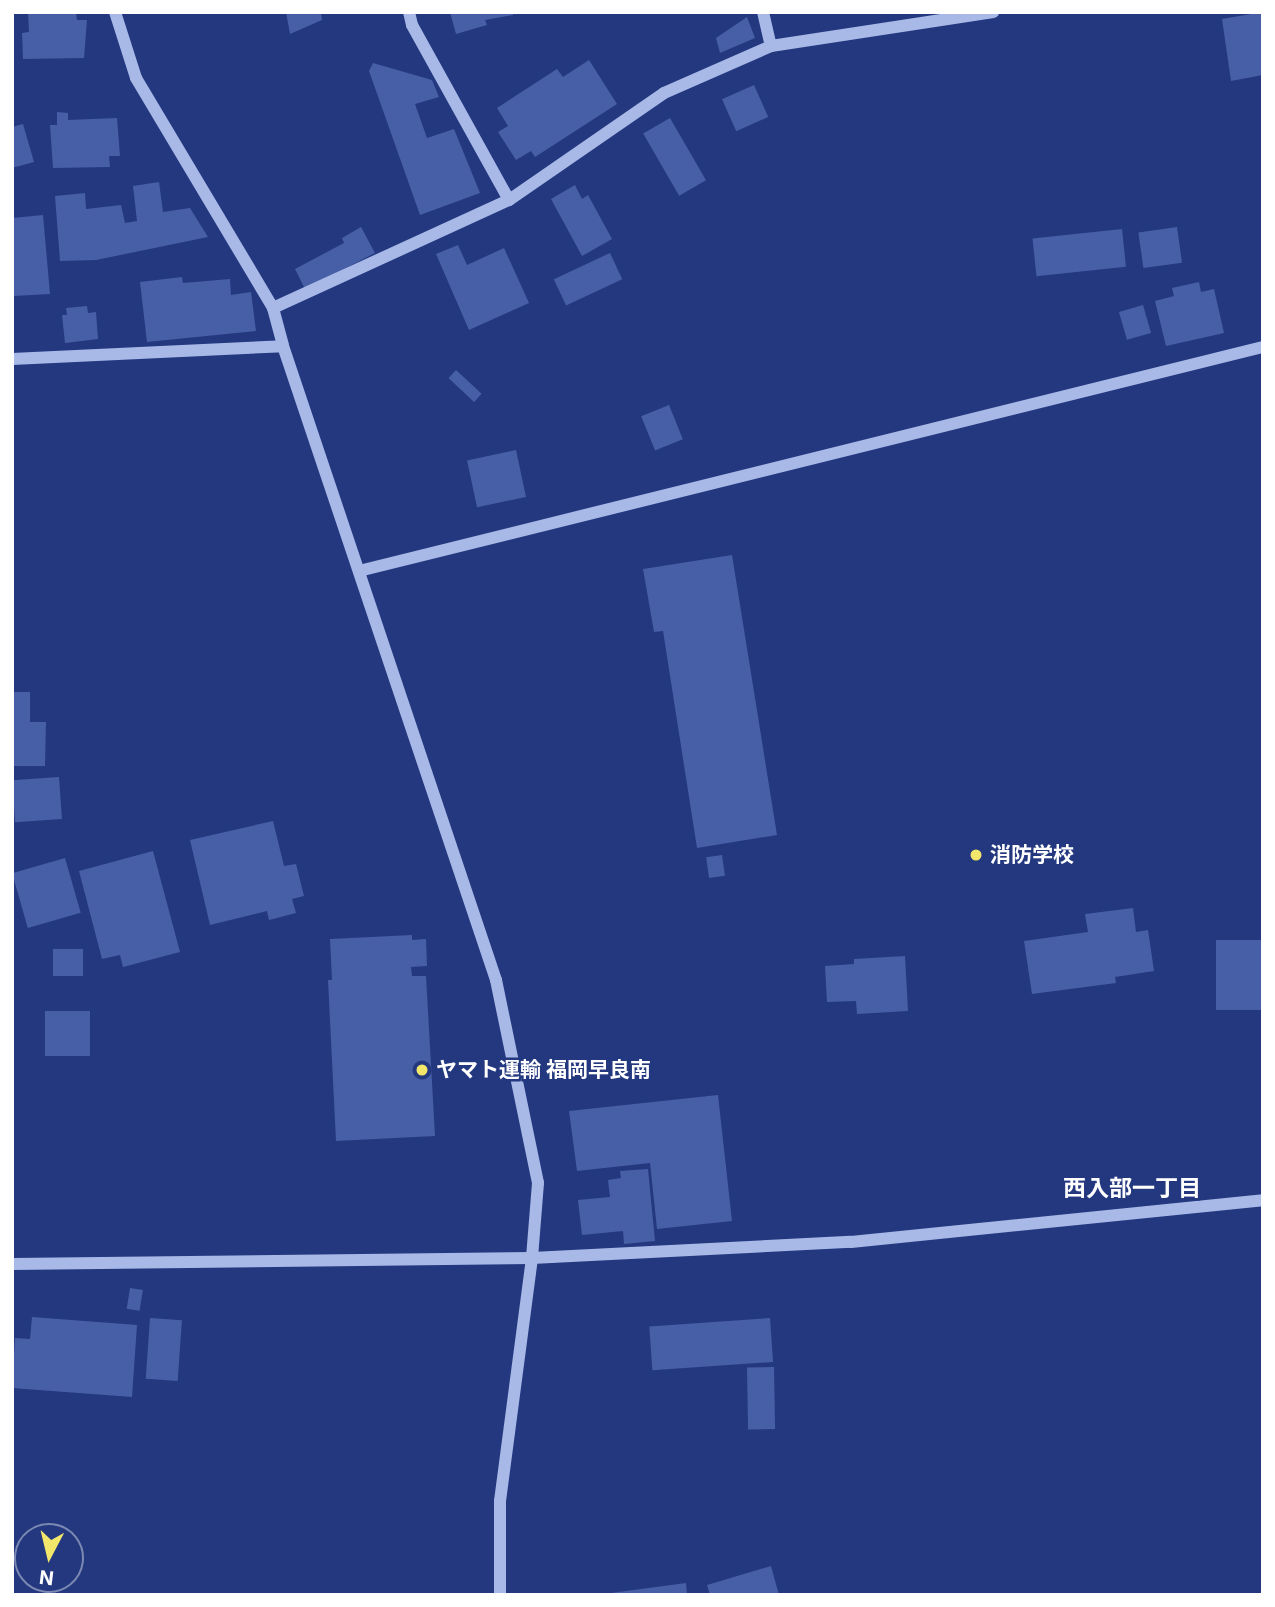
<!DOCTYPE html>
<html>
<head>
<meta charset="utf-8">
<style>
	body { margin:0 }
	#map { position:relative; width:1275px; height:1607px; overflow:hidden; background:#23387f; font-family:Inter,"Noto Sans JP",sans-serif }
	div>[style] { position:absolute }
	.building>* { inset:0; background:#475fa6; transform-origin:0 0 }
	.minor>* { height:12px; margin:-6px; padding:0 6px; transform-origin:6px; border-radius:6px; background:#a8b8e7 }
	.dots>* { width:19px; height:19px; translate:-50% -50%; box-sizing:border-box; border:4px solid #23387f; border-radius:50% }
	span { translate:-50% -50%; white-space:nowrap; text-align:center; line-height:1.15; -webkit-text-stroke:5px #23387f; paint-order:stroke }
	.poi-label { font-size:21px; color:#fff; font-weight:700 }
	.left { translate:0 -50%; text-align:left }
	.neighbourhood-label { font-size:23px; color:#fff; font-weight:700 }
	.frame { position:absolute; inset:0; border:14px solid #fff; pointer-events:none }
	.north { position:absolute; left:14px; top:1523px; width:70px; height:70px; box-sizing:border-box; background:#23387f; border:2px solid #7b88b2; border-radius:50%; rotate:187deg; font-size:19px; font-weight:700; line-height:28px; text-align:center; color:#fff }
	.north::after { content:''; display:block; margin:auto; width:24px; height:32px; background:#f2e66b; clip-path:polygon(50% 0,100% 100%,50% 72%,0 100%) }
</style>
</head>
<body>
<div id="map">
	<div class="building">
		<i style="clip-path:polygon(28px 12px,76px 12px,77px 20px,87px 20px,84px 58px,23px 59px,22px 33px,29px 32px)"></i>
		<i style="clip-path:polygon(286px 12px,321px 12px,322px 20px,290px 34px)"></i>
		<i style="clip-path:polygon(450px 12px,513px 12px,513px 15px,485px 20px,487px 25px,456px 34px)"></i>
		<i style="clip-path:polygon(1263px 12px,1263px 75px,1231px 81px,1222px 19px)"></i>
		<i style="clip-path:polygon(747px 17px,755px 38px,720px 53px,716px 38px)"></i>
		<i style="clip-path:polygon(589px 60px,617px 104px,535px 157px,531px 151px,516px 160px,498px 132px,508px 126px,497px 108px,557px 69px,563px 77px)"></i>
		<i style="clip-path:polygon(373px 63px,432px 80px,439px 97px,415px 104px,427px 138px,454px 129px,480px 193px,420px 215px,369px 71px)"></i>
		<i style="left:754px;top:85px;width:35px;height:35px;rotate:66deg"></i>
		<i style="clip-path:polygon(57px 112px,68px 113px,68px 120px,117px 118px,120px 156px,109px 156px,110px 167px,53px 168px,50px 125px,57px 125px)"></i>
		<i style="left:670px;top:118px;width:72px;height:31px;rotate:60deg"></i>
		<i style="clip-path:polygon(23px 124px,34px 162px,12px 168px,12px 127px)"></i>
		<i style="clip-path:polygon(159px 182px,163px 212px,190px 208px,208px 237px,96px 260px,60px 261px,55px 196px,85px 193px,86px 209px,121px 205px,125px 223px,137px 221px,133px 186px)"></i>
		<i style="clip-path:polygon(575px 185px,582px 199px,588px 195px,612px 239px,582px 256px,551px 199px)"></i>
		<i style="clip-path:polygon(43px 215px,50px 294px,14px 296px,12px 218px)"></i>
		<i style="clip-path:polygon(361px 227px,375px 253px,305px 289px,295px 269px,344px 243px,342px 238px)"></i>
		<i style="left:1177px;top:227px;width:36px;height:39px;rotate:82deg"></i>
		<i style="left:1122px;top:229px;width:38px;height:90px;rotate:84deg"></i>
		<i style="clip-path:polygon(458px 245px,467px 265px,504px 248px,529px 303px,469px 330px,436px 254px)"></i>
		<i style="left:610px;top:253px;width:29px;height:62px;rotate:65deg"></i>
		<i style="clip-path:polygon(182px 277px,183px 283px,230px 279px,231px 295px,251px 292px,256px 331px,147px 342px,140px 282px)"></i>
		<i style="clip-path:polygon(1199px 282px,1201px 292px,1214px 289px,1224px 333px,1166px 346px,1155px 301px,1174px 296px,1172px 288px)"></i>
		<i style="left:1143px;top:305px;width:29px;height:25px;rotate:74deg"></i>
		<i style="clip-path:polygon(87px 306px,88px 313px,96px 312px,98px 339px,65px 343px,62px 315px,67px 315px,66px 308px)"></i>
		<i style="left:456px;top:370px;width:35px;height:11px;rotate:43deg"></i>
		<i style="left:669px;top:405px;width:37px;height:30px;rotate:68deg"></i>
		<i style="left:516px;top:450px;width:48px;height:50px;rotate:78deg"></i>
		<i style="clip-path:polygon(732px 555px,777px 835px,697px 848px,663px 631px,654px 632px,643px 569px)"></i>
		<i style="clip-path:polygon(12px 692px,30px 692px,30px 722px,46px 722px,45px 766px,12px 766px)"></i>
		<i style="left:59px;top:777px;width:42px;height:47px;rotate:86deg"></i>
		<i style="clip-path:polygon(273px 821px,284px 866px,296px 864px,304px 896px,292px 899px,296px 913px,269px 920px,267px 911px,210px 925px,190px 840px)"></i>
		<i style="clip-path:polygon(153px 851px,180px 952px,123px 967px,120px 955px,102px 959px,79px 871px)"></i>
		<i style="left:722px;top:855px;width:21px;height:16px;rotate:82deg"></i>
		<i style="left:65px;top:858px;width:57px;height:55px;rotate:74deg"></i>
		<i style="clip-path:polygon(1133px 908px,1136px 932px,1148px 930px,1154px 971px,1115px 977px,1116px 983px,1032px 994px,1024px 941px,1088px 932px,1085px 914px)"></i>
		<i style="clip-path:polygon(412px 935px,412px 940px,426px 939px,427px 966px,411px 967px,412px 976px,426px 976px,435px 1136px,336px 1141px,328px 980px,332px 980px,330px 939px)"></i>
		<i style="left:1263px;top:940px;width:70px;height:47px;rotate:90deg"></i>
		<i style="left:53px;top:949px;width:30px;height:27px"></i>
		<i style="clip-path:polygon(905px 956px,908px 1011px,857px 1014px,856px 1001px,827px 1002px,825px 966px,854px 964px,854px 959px)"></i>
		<i style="left:45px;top:1011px;width:45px;height:45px"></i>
		<i style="clip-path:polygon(718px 1095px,732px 1221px,657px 1229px,650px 1163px,577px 1171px,569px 1111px)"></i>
		<i style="clip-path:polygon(648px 1169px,655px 1241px,624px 1244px,623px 1231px,582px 1235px,578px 1200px,610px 1197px,608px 1180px,621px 1178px,620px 1171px)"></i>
		<i style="left:130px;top:1288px;width:13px;height:21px;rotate:9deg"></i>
		<i style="clip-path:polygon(32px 1317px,137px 1325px,132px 1397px,12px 1388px,15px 1338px,30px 1339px)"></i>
		<i style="left:150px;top:1318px;width:32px;height:61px;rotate:4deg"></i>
		<i style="left:770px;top:1318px;width:44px;height:121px;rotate:86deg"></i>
		<i style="left:774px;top:1367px;width:62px;height:27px;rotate:89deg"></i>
		<i style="clip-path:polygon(771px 1566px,779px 1595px,710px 1595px,707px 1585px)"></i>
		<i style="clip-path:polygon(686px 1583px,687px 1595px,611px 1595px,611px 1593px)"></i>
	</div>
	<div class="minor">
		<i style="left:115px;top:12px;width:69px;rotate:72.3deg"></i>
		<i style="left:136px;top:78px;width:268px;rotate:59.2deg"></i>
		<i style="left:273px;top:308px;width:39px;rotate:75deg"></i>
		<i style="left:283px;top:346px;width:669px;rotate:71.43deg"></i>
		<i style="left:496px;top:980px;width:207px;rotate:78.3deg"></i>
		<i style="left:538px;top:1183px;width:75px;rotate:94.6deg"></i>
		<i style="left:532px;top:1258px;width:245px;rotate:97.5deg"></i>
		<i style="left:500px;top:1501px;width:94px;rotate:90deg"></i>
		<i style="left:409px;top:12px;width:13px;rotate:77deg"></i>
		<i style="left:412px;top:25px;width:200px;rotate:61deg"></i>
		<i style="left:763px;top:12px;width:35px;rotate:77deg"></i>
		<i style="left:273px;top:308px;width:260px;rotate:-24.6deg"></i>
		<i style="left:509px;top:200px;width:188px;rotate:-34.6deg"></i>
		<i style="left:664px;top:93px;width:117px;rotate:-23.7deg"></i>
		<i style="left:771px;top:46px;width:225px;rotate:-8.7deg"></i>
		<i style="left:12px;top:359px;width:271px;rotate:-2.7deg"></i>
		<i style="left:359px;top:571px;width:931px;rotate:-13.92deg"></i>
		<i style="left:12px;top:1264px;width:520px;rotate:-0.66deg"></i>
		<i style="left:532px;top:1258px;width:319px;rotate:-2.9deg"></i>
		<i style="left:851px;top:1242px;width:414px;rotate:-5.8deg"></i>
	</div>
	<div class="dots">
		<i style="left:976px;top:855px;background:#f2e66b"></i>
		<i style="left:422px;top:1070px;background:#f2e66b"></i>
	</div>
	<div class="poi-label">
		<span class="left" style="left:990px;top:855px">消防学校</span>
		<span class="left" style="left:436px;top:1070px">ヤマト運輸 福岡早良南</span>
	</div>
	<div class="neighbourhood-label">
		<span style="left:1132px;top:1188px">西入部一丁目</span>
	</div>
	<div class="frame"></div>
	<div class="north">N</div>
</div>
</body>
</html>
